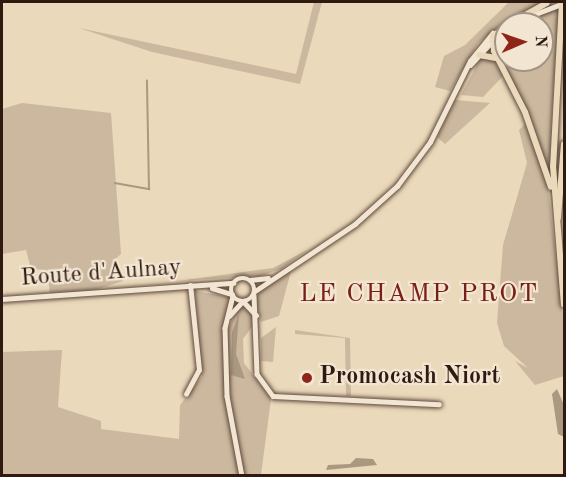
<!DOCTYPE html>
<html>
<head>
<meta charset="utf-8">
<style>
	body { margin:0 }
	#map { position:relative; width:566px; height:477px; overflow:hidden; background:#ebd9bb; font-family:"Old Standard TT",serif }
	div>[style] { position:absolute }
	.green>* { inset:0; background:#cbb89e }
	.water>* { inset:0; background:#ab9881 }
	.stream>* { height:1.5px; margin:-0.75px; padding:0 0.75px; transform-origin:0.75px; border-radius:0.75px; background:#ab9881 }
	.roads { filter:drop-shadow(0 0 2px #5e493c) drop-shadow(0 0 2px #5e493c) }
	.minor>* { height:4.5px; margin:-2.25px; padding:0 2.25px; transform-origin:2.25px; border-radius:2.25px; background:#f2e6d3 }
	.minor>.ring { margin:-2.25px; padding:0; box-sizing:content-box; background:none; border:4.5px solid #f2e6d3; border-radius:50% }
	.major>* { height:6px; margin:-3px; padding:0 3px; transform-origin:3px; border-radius:3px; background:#ebd9bb }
	.dots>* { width:16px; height:16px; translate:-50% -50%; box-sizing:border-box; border:3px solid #f2e6d3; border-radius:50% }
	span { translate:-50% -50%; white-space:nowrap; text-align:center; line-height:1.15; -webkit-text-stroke:4.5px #f2e6d3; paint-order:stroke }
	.street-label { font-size:24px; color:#2f1911 }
	.poi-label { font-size:24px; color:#2f1911; font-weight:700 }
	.left { translate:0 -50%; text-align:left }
	.neighbourhood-label { font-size:26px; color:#7a1f14; letter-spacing:1.5px }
	.frame { position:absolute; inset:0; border:3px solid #2f1911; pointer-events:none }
	.north { position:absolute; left:494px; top:12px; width:60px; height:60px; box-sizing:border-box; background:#f2e6d3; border:2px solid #a49485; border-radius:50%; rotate:88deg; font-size:16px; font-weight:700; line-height:24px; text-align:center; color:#2f1911 }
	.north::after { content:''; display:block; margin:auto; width:21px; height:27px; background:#8f2418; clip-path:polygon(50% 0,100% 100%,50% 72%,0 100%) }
</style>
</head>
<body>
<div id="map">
	<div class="green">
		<i style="clip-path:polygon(314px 2px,322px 2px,300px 84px,152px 52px,79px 28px,296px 74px)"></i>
		<i style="clip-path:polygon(509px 2px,545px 2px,508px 18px,478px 43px,450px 91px,435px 87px,444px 56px,465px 45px)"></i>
		<i style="clip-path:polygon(559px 7px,552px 111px,550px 171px,496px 41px,506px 33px,506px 60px,542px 60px,542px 24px,520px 24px)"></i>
		<i style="clip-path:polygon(480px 59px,493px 59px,504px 75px,483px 97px,461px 95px)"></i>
		<i style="clip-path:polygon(455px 100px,490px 103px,445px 144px,437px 137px)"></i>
		<i style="clip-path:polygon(22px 103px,111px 113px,121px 254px,113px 261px,123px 281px,92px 291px,50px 293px,47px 270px,31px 269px,26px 250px,2px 254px,2px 109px)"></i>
		<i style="clip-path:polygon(525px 124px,547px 181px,564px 324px,564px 376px,535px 385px,515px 361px,528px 368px,504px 346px,497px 323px,503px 245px,527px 163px,519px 130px)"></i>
		<i style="clip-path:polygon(309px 249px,281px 269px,260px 276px,178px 281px,273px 268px)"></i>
		<i style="clip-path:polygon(291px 271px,279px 316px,261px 322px,256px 299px,260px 288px)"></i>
		<i style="clip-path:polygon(195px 291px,230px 297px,223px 328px,225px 398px,240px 475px,2px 475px,2px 352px,62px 350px,58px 407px,101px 421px,101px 429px,179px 439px,180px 405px,202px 377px)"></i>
		<i style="clip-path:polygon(240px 305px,253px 314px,254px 324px,243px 339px,244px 363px,271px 399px,261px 475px,244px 475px,231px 415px,227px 331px)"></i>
		<i style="clip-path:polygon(276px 327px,273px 362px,261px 361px,261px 338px)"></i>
		<i style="clip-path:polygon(295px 330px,350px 338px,351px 396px,346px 396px,345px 338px,295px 334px)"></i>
	</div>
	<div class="water">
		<i style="clip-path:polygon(239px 314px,236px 354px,245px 379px,231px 375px,232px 332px)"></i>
		<i style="clip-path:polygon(557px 389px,564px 405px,564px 437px,558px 434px,552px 394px)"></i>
		<i style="clip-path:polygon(356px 458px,373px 459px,377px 465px,326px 470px,328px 465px,350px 464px)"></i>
	</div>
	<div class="stream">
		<i style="left:115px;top:183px;width:35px;rotate:10deg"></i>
		<i style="left:149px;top:189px;width:108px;rotate:-91.1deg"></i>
	</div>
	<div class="roads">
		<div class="minor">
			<i style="left:525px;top:18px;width:36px;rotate:-21deg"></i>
			<i style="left:470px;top:65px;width:37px;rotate:-47deg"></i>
			<i class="ring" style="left:231px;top:278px;width:19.5px;height:19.5px"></i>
			<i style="left:250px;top:280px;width:18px;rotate:-6deg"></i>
			<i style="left:212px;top:288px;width:21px;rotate:17deg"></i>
			<i style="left:255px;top:291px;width:120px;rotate:-33.8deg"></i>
			<i style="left:355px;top:224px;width:57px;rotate:-42.1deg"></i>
			<i style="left:397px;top:186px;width:55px;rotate:-53.1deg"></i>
			<i style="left:430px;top:142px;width:90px;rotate:-63.7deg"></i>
			<i style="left:470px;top:61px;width:36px;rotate:-51deg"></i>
			<i style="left:254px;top:295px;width:79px;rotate:87.8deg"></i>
			<i style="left:257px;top:374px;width:27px;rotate:54deg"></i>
			<i style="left:273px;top:396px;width:166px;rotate:2.8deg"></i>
			<i style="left:233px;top:296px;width:33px;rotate:104deg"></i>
			<i style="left:225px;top:328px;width:68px;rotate:88.3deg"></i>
			<i style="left:227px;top:396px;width:81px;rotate:79.4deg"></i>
			<i style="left:2px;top:299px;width:232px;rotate:-4deg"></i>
			<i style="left:244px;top:302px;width:18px;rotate:47deg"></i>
			<i style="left:229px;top:316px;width:19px;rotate:-47deg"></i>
			<i style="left:186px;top:394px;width:27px;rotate:-62deg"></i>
			<i style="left:199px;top:370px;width:85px;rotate:-96deg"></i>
		</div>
		<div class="major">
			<i style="left:562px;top:2px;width:164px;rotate:93.1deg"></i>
			<i style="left:553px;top:166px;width:139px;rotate:85.5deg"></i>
			<i style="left:509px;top:24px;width:43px;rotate:-28.9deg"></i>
			<i style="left:506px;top:26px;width:16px;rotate:142deg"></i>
			<i style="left:493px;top:36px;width:15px;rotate:86deg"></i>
			<i style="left:494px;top:51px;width:68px;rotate:63.1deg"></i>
			<i style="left:525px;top:112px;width:79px;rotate:70.9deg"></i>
			<i style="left:479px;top:55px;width:17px;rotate:10deg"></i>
			<i style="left:558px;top:218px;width:74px;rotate:-85.4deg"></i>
		</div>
	</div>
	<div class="dots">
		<i style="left:307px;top:378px;background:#8f2418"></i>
	</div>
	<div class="street-label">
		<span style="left:101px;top:274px;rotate:-4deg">Route d'Aulnay</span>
	</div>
	<div class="poi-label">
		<span class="left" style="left:319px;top:378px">Promocash Niort</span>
	</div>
	<div class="neighbourhood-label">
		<span style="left:419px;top:295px">LE CHAMP PROT</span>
	</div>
	<div class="frame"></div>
	<div class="north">N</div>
</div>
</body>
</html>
